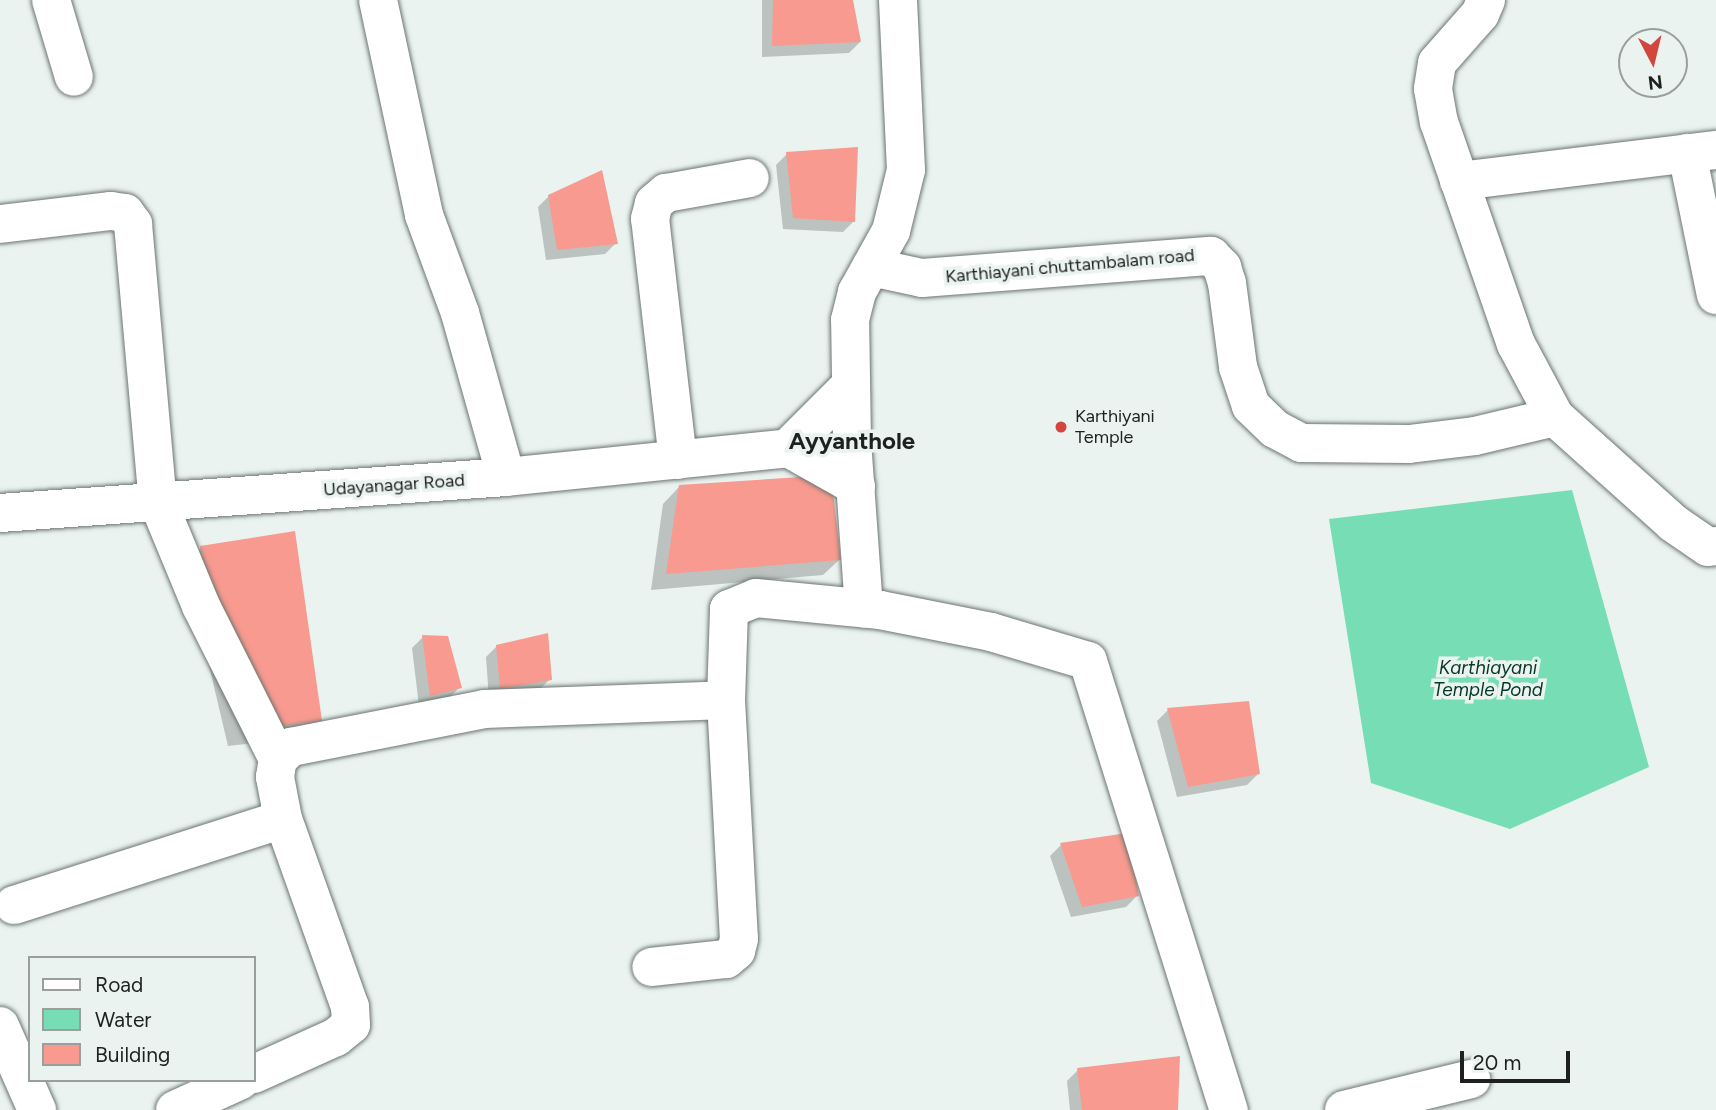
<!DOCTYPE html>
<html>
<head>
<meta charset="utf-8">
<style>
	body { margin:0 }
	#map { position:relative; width:1716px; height:1110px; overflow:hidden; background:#eaf3ef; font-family:Figtree,sans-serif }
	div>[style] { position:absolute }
	.water>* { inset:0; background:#76ddb4 }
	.shadow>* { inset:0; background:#0003 }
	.building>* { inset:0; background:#f89a8f }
	.roads { filter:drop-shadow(0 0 2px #6c7571) drop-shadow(0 0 2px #6c7571) }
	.minor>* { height:38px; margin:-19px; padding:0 19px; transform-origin:19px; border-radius:19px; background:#fff }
	.major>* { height:38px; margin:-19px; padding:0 19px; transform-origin:19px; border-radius:19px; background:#fff }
	.dots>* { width:19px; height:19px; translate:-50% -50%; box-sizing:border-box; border:4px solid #eaf3ef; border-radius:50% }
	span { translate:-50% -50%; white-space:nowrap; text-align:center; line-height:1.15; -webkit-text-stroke:7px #eaf3ef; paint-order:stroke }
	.street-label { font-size:18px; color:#1e2120 }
	.poi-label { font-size:18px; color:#1e2120 }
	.left { translate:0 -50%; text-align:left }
	.water-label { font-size:19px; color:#073727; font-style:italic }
	.district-label { font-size:24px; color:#1e2120; font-weight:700 }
	.legend { position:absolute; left:28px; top:956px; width:228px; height:126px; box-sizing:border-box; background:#eaf3ef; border:2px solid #989f9c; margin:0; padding:9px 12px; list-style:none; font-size:21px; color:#1e2120 }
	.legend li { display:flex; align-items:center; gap:14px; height:35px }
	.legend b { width:35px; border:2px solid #989f9c }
	.north { position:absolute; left:1618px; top:28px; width:70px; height:70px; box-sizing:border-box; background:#eaf3ef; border:2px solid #989f9c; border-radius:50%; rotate:173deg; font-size:19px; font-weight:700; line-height:28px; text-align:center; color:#1e2120 }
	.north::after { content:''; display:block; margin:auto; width:24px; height:32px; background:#d3453d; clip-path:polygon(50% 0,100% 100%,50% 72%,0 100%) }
	.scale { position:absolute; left:1460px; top:1051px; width:110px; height:32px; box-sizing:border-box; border:4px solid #1e2120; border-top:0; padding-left:9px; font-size:21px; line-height:24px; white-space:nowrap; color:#1e2120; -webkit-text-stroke:5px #eaf3ef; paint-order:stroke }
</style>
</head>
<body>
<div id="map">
	<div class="water">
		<i style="clip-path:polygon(1572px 490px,1649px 767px,1510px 829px,1371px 783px,1329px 519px)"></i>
	</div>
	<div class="shadow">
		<i style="clip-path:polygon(762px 0,851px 0,860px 42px,849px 53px,762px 57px)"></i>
		<i style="clip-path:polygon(787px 154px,854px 221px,843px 232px,783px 229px,776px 165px)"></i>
		<i style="clip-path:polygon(549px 196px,616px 243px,605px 254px,546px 260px,538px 207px)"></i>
		<i style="clip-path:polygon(679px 487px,840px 559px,823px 575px,651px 590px,663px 504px)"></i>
		<i style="clip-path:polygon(201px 548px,320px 720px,304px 737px,228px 746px,185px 564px)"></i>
		<i style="clip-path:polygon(423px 637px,460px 687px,449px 698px,419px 706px,412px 648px)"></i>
		<i style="clip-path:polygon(497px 646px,550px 679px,539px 690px,489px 699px,486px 657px)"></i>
		<i style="clip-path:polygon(1168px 710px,1258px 774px,1247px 785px,1177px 797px,1157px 721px)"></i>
		<i style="clip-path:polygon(1125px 835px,1137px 896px,1126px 907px,1071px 917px,1050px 856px,1061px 845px)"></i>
		<i style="clip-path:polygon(1078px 1070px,1177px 1110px,1070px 1110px,1067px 1081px)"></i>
	</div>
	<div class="building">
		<i style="clip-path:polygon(773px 0,853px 0,861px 42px,772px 46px)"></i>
		<i style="clip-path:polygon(858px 147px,855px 222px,793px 218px,786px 152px)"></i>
		<i style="clip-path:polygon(602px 170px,618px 244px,557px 250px,548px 195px)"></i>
		<i style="clip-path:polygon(831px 475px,841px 560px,666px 574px,679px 485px)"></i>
		<i style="clip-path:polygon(295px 531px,322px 721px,244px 730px,200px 546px)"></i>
		<i style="clip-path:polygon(548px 633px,552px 680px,500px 689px,496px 645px)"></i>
		<i style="clip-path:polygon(422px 635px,448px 636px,462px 688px,430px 696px)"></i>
		<i style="clip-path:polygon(1249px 701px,1260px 774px,1188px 787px,1167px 708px)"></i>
		<i style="clip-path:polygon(1127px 833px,1139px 896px,1082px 907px,1060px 843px)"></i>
		<i style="clip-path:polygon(1180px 1056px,1178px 1110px,1082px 1110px,1077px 1068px)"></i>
	</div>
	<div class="roads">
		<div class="minor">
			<i style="left:51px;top:0;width:80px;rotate:73.4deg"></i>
			<i style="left:378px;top:0;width:220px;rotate:77.9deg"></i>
			<i style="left:424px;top:215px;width:104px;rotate:69.8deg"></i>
			<i style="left:460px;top:313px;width:170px;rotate:74.3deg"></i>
			<i style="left:1486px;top:0;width:15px;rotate:113deg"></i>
			<i style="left:1480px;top:14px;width:65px;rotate:131.3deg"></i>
			<i style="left:1437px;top:63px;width:26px;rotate:99deg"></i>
			<i style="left:1433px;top:89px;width:34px;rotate:80deg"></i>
			<i style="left:1439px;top:122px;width:235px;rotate:70.9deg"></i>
			<i style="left:1516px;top:344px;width:83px;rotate:61.9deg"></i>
			<i style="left:1555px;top:417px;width:159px;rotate:41.9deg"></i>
			<i style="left:1673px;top:523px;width:42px;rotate:34.4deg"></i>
			<i style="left:1708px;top:547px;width:8px;rotate:-7deg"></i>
			<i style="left:1687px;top:153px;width:145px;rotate:78.5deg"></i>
			<i style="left:1459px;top:181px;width:259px;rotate:-6.9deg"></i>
			<i style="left:0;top:224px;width:112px;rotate:-6.7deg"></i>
			<i style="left:111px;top:211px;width:14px;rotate:8deg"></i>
			<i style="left:125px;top:213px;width:14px;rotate:54deg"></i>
			<i style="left:133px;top:224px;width:279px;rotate:84.9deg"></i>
			<i style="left:158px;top:502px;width:113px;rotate:67.5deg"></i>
			<i style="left:201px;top:606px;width:171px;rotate:63.3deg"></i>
			<i style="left:871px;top:267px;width:52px;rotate:12.2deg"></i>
			<i style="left:922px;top:278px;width:290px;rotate:-4.4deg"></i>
			<i style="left:1211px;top:256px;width:16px;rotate:45deg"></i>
			<i style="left:1222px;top:267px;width:17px;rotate:73deg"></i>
			<i style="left:1227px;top:283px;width:85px;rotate:82.5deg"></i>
			<i style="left:1238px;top:367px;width:41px;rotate:71.6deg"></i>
			<i style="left:1251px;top:406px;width:33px;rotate:44deg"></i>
			<i style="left:1275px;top:429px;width:30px;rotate:28deg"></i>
			<i style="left:1301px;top:443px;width:108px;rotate:0.5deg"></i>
			<i style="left:1409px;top:444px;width:66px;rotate:-6.9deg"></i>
			<i style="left:1475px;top:436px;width:82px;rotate:-13.4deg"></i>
			<i style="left:850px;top:386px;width:88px;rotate:135deg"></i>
			<i style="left:788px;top:448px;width:78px;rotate:29.2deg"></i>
			<i style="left:852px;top:441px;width:168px;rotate:85.9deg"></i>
			<i style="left:678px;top:460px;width:243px;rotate:-96.6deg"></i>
			<i style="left:650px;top:219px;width:16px;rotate:-76deg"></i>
			<i style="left:654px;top:203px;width:16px;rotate:-40deg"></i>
			<i style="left:666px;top:193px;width:85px;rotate:-10.1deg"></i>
			<i style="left:0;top:513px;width:507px;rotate:-4.07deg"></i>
			<i style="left:506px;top:477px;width:286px;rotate:-5.8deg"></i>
			<i style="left:726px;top:700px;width:91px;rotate:-88.1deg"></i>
			<i style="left:729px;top:609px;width:29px;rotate:-22deg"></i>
			<i style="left:756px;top:598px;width:125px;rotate:5.5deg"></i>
			<i style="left:880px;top:610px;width:113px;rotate:11.2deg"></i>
			<i style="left:991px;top:632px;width:101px;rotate:16.6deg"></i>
			<i style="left:1088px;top:661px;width:471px;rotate:72.6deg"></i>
			<i style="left:14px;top:905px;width:282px;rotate:-17.7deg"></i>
			<i style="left:0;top:1026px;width:92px;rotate:66.2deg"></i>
			<i style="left:254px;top:1074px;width:90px;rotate:-24.3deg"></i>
			<i style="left:336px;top:1037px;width:19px;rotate:-39deg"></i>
			<i style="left:351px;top:1025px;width:18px;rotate:-93deg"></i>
			<i style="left:350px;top:1007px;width:200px;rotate:-109.6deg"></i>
			<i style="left:283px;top:819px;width:43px;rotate:-100.8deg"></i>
			<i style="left:275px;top:777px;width:18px;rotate:-81deg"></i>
			<i style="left:278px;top:759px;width:18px;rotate:-43deg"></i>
			<i style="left:291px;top:747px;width:197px;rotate:-11.1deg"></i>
			<i style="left:484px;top:709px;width:242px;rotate:-2.1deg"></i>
			<i style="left:726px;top:700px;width:239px;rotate:86.9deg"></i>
			<i style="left:739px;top:939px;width:12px;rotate:104deg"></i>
			<i style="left:736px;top:951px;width:13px;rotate:141deg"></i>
			<i style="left:726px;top:959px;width:75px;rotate:173.9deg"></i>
			<i style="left:175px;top:1110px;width:72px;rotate:-24.4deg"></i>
			<i style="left:1344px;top:1110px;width:131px;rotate:-13.7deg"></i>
		</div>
		<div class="major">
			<i style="left:852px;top:441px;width:121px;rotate:-90.9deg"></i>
			<i style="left:850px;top:320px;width:29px;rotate:-76deg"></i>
			<i style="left:857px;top:292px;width:70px;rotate:-60.9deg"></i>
			<i style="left:891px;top:231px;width:63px;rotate:-76.2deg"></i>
			<i style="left:906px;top:170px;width:170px;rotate:-92.7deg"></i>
		</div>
	</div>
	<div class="dots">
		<i style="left:1061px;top:427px;background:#d3453d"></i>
	</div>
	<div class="street-label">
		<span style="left:1070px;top:266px;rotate:-5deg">Karthiayani chuttambalam road</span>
		<span style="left:394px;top:485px;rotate:-4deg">Udayanagar Road</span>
	</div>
	<div class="poi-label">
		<span class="left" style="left:1075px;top:427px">Karthiyani<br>Temple</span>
	</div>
	<div class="water-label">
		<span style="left:1488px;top:679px">Karthiayani<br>Temple Pond</span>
	</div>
	<div class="district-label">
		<span style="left:852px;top:441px">Ayyanthole</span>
	</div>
	<ul class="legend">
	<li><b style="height:9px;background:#fff"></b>Road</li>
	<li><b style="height:19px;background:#76ddb4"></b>Water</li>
	<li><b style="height:19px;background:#f89a8f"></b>Building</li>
	</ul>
	<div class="north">N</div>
	<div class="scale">20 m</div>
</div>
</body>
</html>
